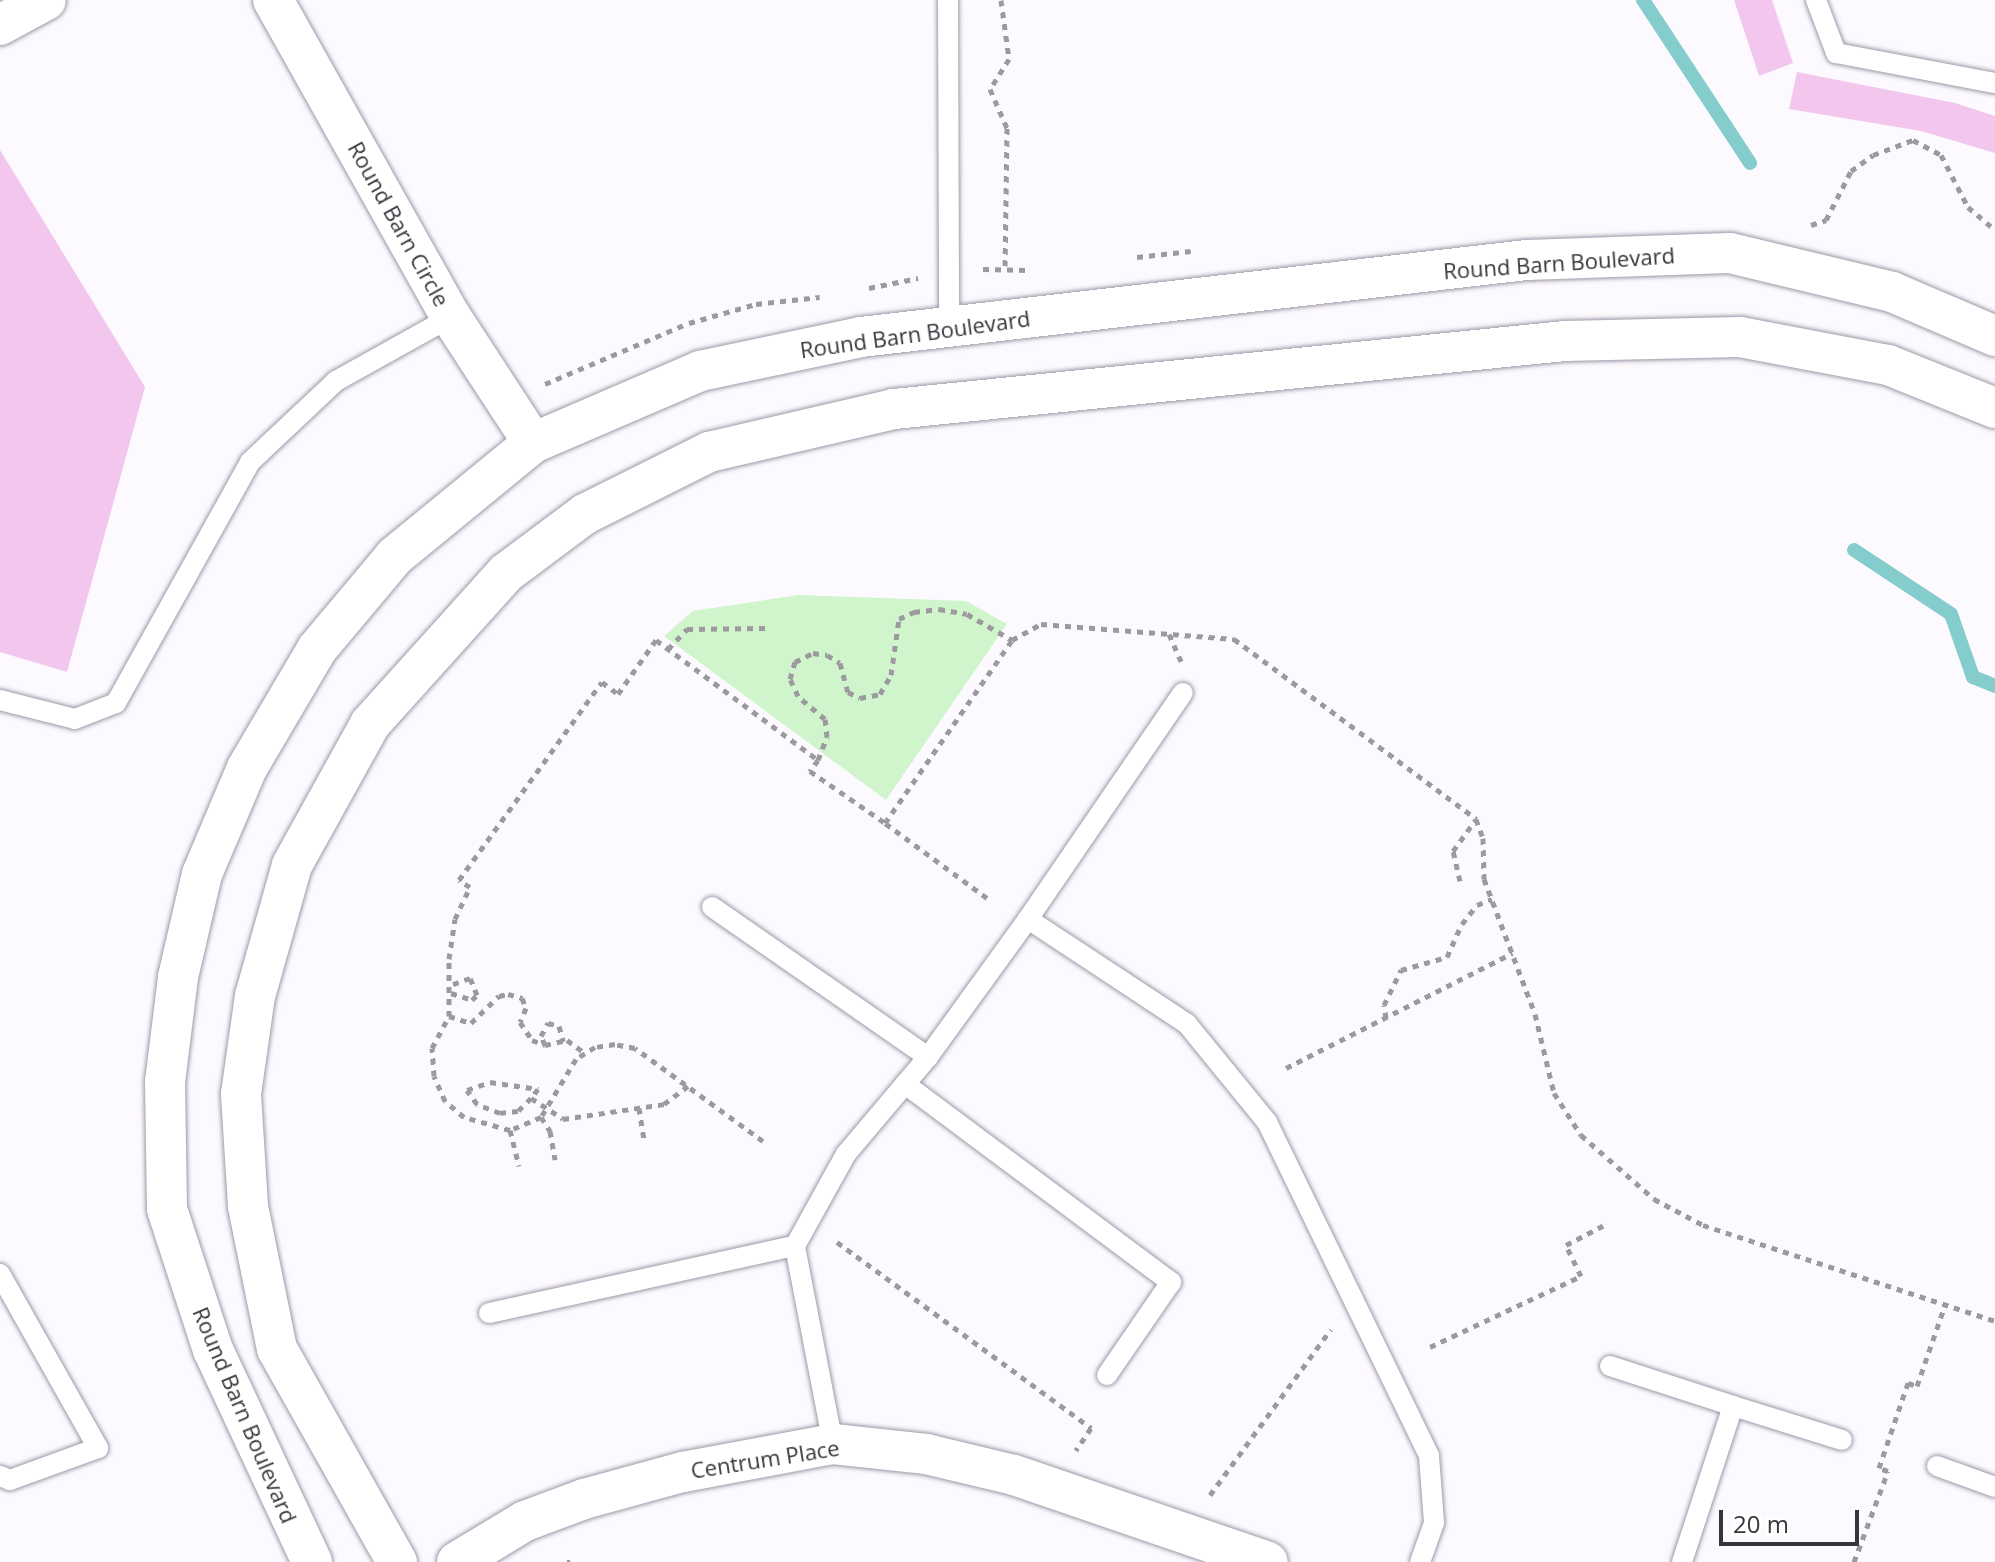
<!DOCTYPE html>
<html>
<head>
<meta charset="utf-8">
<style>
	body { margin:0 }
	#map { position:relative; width:1995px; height:1562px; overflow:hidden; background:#fcfafe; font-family:"Open Sans",sans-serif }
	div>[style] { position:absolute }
	.green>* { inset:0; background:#d0f5cd }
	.stream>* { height:14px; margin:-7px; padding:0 7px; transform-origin:7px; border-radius:7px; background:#85cdcd }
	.building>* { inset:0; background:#f3c6ee }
	.path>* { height:5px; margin-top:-2.5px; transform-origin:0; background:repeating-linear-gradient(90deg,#9c9a9f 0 6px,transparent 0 12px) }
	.roads { filter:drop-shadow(0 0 2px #9e98a9) drop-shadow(0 0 2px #9e98a9) }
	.service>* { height:20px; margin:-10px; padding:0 10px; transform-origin:10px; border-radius:10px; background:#fff }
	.minor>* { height:40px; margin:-20px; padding:0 20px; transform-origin:20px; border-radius:20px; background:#fff }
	span { translate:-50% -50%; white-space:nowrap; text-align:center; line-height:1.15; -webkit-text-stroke:7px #fff; paint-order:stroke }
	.street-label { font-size:22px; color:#38353c }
	.scale { position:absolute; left:1719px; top:1510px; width:140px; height:36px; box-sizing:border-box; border:4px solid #38353c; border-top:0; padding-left:10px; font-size:24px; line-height:28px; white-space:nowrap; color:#38353c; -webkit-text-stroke:6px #fff; paint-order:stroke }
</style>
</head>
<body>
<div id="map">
	<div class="green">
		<i style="clip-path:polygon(798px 595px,966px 601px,1007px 624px,886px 800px,664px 636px,693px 611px)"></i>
	</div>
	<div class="stream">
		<i style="left:1643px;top:0;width:195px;rotate:56.7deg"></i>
		<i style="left:1854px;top:550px;width:116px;rotate:33.4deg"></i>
		<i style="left:1951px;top:614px;width:67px;rotate:70.8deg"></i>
		<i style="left:1973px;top:677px;width:24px;rotate:22deg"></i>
	</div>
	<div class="building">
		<i style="clip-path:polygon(1734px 0,1772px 0,1793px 63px,1759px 76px)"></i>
		<i style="clip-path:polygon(1797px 72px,1955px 103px,1995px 116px,1995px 153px,1921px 131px,1789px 109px)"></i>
		<i style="clip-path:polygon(0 150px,145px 387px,67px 672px,0 652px)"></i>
	</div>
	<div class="path">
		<i style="left:1001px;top:0;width:60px;rotate:82.3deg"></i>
		<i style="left:1009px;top:59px;width:36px;rotate:122deg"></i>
		<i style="left:990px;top:89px;width:43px;rotate:66.4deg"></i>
		<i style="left:1007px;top:128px;width:138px;rotate:90.8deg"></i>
		<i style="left:1811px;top:225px;width:16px;rotate:-18deg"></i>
		<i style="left:1826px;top:220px;width:55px;rotate:-63deg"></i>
		<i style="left:1851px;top:171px;width:27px;rotate:-36deg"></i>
		<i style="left:1873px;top:155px;width:43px;rotate:-20.6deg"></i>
		<i style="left:1913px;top:140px;width:32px;rotate:28deg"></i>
		<i style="left:1941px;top:155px;width:59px;rotate:62.6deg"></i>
		<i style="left:1968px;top:207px;width:35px;rotate:40deg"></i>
		<i style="left:1137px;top:257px;width:54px;rotate:-6.3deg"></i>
		<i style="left:983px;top:269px;width:45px;rotate:1.3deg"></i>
		<i style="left:869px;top:288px;width:50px;rotate:-11.5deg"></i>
		<i style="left:545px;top:384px;width:156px;rotate:-23deg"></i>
		<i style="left:689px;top:323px;width:70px;rotate:-15.8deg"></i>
		<i style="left:756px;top:304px;width:64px;rotate:-6.2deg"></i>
		<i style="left:1169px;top:634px;width:30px;rotate:66deg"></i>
		<i style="left:668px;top:649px;width:28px;rotate:-46deg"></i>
		<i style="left:687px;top:629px;width:79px;rotate:-0.7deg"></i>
		<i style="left:818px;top:760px;width:25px;rotate:-69deg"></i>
		<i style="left:827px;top:737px;width:18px;rotate:-96deg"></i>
		<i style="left:825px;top:719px;width:35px;rotate:-140deg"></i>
		<i style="left:798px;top:696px;width:19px;rotate:-115deg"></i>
		<i style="left:790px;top:679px;width:18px;rotate:-74deg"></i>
		<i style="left:795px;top:662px;width:20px;rotate:-27deg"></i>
		<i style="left:813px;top:653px;width:14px;rotate:8deg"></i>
		<i style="left:827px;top:655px;width:15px;rotate:32deg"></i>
		<i style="left:840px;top:663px;width:30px;rotate:75deg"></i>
		<i style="left:848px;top:692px;width:13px;rotate:27deg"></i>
		<i style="left:860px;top:698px;width:20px;rotate:-11deg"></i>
		<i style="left:880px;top:694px;width:22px;rotate:-60deg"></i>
		<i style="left:891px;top:675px;width:57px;rotate:-81.9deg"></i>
		<i style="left:899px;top:619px;width:17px;rotate:-25deg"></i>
		<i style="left:914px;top:612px;width:25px;rotate:-7deg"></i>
		<i style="left:939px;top:609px;width:28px;rotate:10deg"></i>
		<i style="left:967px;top:614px;width:52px;rotate:30deg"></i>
		<i style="left:1460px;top:881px;width:31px;rotate:-103deg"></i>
		<i style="left:1453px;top:851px;width:39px;rotate:-54deg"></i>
		<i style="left:987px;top:898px;width:127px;rotate:-143.7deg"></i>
		<i style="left:885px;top:823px;width:223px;rotate:-55.2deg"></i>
		<i style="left:1012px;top:640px;width:33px;rotate:-29deg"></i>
		<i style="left:1041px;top:624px;width:194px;rotate:4.4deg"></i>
		<i style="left:1234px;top:639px;width:302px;rotate:36.6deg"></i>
		<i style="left:1476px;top:819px;width:20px;rotate:70deg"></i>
		<i style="left:1483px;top:838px;width:41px;rotate:88.6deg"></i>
		<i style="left:1484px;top:879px;width:144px;rotate:69.3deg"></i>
		<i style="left:1535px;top:1014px;width:81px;rotate:76.5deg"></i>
		<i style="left:1554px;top:1093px;width:50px;rotate:57.3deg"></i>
		<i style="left:1581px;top:1135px;width:97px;rotate:41.2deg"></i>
		<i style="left:1654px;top:1199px;width:55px;rotate:28deg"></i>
		<i style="left:1703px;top:1225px;width:307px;rotate:18.2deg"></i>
		<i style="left:451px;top:993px;width:22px;rotate:18deg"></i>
		<i style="left:472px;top:1000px;width:7px;rotate:-45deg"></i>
		<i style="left:477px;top:995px;width:18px;rotate:-112deg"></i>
		<i style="left:470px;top:978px;width:20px;rotate:160deg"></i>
		<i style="left:449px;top:1016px;width:23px;rotate:18deg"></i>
		<i style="left:471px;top:1023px;width:39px;rotate:-44deg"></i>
		<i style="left:499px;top:996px;width:9px;rotate:-13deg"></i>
		<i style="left:508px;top:994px;width:15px;rotate:16deg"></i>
		<i style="left:522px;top:998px;width:11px;rotate:68deg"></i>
		<i style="left:526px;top:1008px;width:15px;rotate:113deg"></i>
		<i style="left:520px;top:1022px;width:22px;rotate:56deg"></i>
		<i style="left:532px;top:1040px;width:14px;rotate:21deg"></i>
		<i style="left:545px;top:1045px;width:23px;rotate:-13deg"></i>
		<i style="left:567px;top:1040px;width:22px;rotate:36deg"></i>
		<i style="left:1386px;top:1018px;width:13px;rotate:-99deg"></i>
		<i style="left:1384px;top:1005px;width:39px;rotate:-64deg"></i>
		<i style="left:1401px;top:970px;width:48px;rotate:-15.8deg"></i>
		<i style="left:1447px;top:957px;width:36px;rotate:-66deg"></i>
		<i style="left:1462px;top:924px;width:24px;rotate:-52deg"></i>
		<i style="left:1477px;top:905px;width:16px;rotate:-22deg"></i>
		<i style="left:545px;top:1045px;width:10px;rotate:-114deg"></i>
		<i style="left:541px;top:1036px;width:15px;rotate:-62deg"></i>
		<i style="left:548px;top:1023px;width:11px;rotate:15deg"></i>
		<i style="left:559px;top:1026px;width:16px;rotate:75deg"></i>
		<i style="left:1286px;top:1068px;width:254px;rotate:-26.9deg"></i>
		<i style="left:531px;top:1098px;width:18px;rotate:135deg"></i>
		<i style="left:518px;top:1111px;width:18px;rotate:174deg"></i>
		<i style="left:500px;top:1113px;width:25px;rotate:-159deg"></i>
		<i style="left:477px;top:1104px;width:17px;rotate:-126deg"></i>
		<i style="left:467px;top:1090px;width:24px;rotate:-19deg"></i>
		<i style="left:490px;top:1082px;width:49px;rotate:8.3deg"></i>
		<i style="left:538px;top:1089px;width:11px;rotate:128deg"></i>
		<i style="left:531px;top:1098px;width:38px;rotate:33deg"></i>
		<i style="left:563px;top:1119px;width:102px;rotate:-8.4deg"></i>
		<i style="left:664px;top:1104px;width:30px;rotate:-37deg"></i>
		<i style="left:639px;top:1108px;width:32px;rotate:81deg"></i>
		<i style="left:541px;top:1117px;width:17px;rotate:57deg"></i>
		<i style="left:550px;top:1131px;width:29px;rotate:80deg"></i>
		<i style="left:510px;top:1130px;width:37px;rotate:76deg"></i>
		<i style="left:763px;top:1141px;width:158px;rotate:-144deg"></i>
		<i style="left:635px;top:1048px;width:20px;rotate:-169deg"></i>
		<i style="left:615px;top:1044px;width:20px;rotate:171deg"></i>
		<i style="left:595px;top:1047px;width:22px;rotate:148deg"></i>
		<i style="left:576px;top:1059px;width:68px;rotate:121.1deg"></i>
		<i style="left:541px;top:1117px;width:34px;rotate:157deg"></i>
		<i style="left:510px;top:1130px;width:48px;rotate:-164.2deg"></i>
		<i style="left:464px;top:1117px;width:25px;rotate:-140deg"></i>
		<i style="left:445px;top:1101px;width:27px;rotate:-114deg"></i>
		<i style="left:434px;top:1076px;width:28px;rotate:-94deg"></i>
		<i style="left:432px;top:1048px;width:36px;rotate:-62deg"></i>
		<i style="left:449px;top:1016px;width:57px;rotate:-90deg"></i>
		<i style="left:449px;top:959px;width:40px;rotate:-81.5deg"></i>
		<i style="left:455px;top:919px;width:35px;rotate:-65deg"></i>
		<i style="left:470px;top:887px;width:13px;rotate:-148deg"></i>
		<i style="left:459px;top:880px;width:244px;rotate:-54.2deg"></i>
		<i style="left:602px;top:682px;width:20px;rotate:37deg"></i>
		<i style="left:618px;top:694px;width:66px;rotate:-54.9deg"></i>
		<i style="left:656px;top:640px;width:202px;rotate:36.5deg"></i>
		<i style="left:818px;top:760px;width:14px;rotate:126deg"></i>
		<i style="left:810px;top:771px;width:91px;rotate:34.7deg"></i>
		<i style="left:837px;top:1242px;width:315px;rotate:36.2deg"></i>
		<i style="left:1091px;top:1428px;width:27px;rotate:124deg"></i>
		<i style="left:1430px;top:1347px;width:167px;rotate:-25.2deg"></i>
		<i style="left:1581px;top:1276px;width:34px;rotate:-116deg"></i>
		<i style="left:1566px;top:1245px;width:47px;rotate:-27.6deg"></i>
		<i style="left:1210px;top:1495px;width:205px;rotate:-53.9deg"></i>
		<i style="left:567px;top:1562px;width:3px"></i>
		<i style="left:1854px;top:1562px;width:97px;rotate:-69.5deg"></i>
		<i style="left:1888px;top:1471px;width:9px;rotate:-162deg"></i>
		<i style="left:1879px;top:1468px;width:90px;rotate:-71.2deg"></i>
		<i style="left:1908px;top:1383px;width:9px;rotate:18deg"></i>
		<i style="left:1917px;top:1386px;width:86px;rotate:-70.9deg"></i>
	</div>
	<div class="roads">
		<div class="service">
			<i style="left:948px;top:0;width:327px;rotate:89.8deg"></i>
			<i style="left:1816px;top:0;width:57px;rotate:69.3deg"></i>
			<i style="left:1836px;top:53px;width:162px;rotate:10.7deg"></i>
			<i style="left:0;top:700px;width:77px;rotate:14.2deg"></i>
			<i style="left:75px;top:719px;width:44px;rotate:-21.3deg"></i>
			<i style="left:116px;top:703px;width:276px;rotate:-60.9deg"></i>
			<i style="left:250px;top:462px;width:118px;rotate:-43.3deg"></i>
			<i style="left:336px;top:381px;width:132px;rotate:-29.1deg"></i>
			<i style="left:712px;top:907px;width:263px;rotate:34.8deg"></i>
			<i style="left:1028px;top:919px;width:274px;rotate:-55.6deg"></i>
			<i style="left:905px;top:1084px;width:332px;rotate:36.7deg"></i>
			<i style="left:1171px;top:1282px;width:113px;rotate:124.5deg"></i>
			<i style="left:0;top:1274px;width:200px;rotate:60.6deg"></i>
			<i style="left:98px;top:1448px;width:94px;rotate:160deg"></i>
			<i style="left:10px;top:1480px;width:11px;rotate:-158deg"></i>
			<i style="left:489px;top:1313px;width:313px;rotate:-12.4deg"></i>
			<i style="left:1610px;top:1366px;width:129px;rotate:18deg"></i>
			<i style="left:833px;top:1444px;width:202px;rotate:-100.9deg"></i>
			<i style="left:795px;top:1246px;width:105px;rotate:-61deg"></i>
			<i style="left:846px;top:1154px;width:127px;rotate:-49.8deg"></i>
			<i style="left:928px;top:1057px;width:170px;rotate:-54.1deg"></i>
			<i style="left:1028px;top:919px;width:191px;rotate:33.4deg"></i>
			<i style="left:1187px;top:1024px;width:127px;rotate:50.8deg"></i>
			<i style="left:1267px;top:1122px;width:371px;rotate:64.1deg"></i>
			<i style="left:1429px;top:1456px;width:67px;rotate:85.7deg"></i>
			<i style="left:1434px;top:1523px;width:41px;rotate:109.7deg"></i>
			<i style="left:1937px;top:1466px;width:62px;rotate:19.9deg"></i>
			<i style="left:1682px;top:1562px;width:164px;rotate:-71.9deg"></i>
			<i style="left:1733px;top:1406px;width:114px;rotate:17.3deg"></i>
		</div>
		<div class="minor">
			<i style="left:273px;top:0;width:364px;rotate:60.7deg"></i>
			<i style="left:451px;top:317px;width:150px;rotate:56.9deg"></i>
			<i style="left:0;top:25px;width:52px;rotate:-28.5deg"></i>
			<i style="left:312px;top:1562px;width:234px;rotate:-115deg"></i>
			<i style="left:213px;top:1350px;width:148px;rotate:-108.1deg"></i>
			<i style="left:167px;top:1209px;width:127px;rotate:-90.9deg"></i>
			<i style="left:165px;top:1082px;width:106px;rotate:-82.9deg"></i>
			<i style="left:178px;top:977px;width:106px;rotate:-76.9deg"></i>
			<i style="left:202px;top:874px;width:115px;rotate:-67deg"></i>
			<i style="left:247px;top:768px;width:138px;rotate:-59.5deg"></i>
			<i style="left:317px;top:649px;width:121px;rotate:-50deg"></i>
			<i style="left:395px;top:556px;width:178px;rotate:-39.3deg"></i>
			<i style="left:533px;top:443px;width:182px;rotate:-23.3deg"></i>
			<i style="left:700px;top:371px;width:165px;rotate:-11.9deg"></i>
			<i style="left:861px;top:337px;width:670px;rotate:-6.6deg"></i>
			<i style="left:1527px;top:260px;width:203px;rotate:-2deg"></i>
			<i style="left:1730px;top:253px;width:167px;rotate:13.5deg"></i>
			<i style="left:1892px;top:292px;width:112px;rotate:23.1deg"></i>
			<i style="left:397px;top:1562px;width:244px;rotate:-119.4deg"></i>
			<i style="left:277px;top:1349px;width:146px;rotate:-101.5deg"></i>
			<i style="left:248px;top:1206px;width:112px;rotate:-93.6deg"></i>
			<i style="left:241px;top:1094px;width:99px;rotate:-81.9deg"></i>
			<i style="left:255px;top:996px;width:136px;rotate:-74.2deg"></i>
			<i style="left:292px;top:865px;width:161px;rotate:-61deg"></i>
			<i style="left:370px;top:724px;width:203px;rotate:-48deg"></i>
			<i style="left:506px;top:573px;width:99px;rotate:-36.8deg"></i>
			<i style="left:585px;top:514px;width:139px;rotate:-26.6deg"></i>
			<i style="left:709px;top:452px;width:190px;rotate:-13.1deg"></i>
			<i style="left:894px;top:409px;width:674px;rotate:-5.79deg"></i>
			<i style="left:1565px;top:341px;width:175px;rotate:-1.3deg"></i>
			<i style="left:1740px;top:337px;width:151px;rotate:10.7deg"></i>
			<i style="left:1888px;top:365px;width:115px;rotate:21.9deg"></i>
			<i style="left:457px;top:1562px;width:79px;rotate:-31.1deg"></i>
			<i style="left:525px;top:1521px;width:63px;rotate:-20.4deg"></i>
			<i style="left:584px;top:1499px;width:103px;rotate:-15.3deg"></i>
			<i style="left:683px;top:1472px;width:153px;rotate:-10.6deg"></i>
			<i style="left:833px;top:1444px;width:94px;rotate:6.1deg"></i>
			<i style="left:926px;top:1454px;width:90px;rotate:13.4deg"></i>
			<i style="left:1014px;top:1475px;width:268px;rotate:18.9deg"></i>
		</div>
	</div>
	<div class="street-label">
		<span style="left:399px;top:224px;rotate:61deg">Round Barn Circle</span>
		<span style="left:1559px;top:263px;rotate:-4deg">Round Barn Boulevard</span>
		<span style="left:915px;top:334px;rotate:-8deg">Round Barn Boulevard</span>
		<span style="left:245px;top:1415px;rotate:67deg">Round Barn Boulevard</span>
		<span style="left:765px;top:1459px;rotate:-9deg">Centrum Place</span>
	</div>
	<div class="scale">20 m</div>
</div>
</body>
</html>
